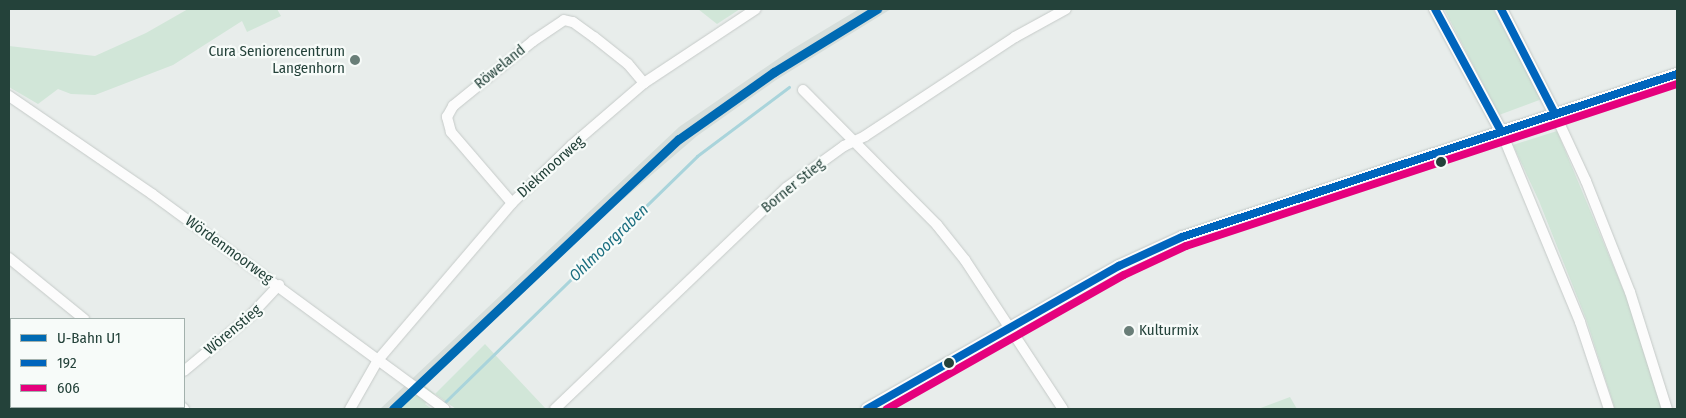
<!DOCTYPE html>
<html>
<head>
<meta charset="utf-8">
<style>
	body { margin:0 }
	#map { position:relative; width:1686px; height:418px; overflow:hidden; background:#e8edeb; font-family:"Fira Sans Condensed",sans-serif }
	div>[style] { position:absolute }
	.built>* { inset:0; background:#d6dedb }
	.green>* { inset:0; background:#d1e6d8 }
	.stream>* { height:3px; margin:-1.5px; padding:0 1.5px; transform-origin:1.5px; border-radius:1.5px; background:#a9d4db }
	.roads { filter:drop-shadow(0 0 1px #c5cac8) drop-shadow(0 0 1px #c5cac8) }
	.minor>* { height:10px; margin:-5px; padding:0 5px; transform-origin:5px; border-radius:5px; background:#fcfcfc }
	.tertiary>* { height:12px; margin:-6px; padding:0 6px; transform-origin:6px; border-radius:6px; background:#fcfcfc }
	.bus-1>* { height:8px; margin:-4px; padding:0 4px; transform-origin:4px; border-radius:4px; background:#0065bd }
	.bus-2>* { height:8px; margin:-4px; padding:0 4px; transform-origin:4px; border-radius:4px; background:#e5007d }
	.metro-1>* { height:9px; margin:-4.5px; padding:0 4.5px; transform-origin:4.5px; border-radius:4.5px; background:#006ab3 }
	.dots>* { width:14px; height:14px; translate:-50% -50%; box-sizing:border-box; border:2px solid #f7fbf9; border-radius:50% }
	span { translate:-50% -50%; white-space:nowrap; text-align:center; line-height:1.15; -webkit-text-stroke:4.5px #f7fbf9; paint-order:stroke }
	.poi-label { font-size:15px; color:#24423a }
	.right { translate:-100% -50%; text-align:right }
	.left { translate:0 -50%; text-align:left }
	.street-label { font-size:15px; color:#24423a }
	.water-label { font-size:16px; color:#1c6f80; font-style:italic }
	.frame { position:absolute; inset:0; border:10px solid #24423a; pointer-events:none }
	.legend { position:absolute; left:10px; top:318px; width:175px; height:90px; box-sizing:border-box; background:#f7fbf9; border:1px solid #a3b1ad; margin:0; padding:6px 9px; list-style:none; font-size:15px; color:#24423a }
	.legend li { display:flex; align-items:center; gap:10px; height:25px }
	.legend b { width:25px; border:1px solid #a3b1ad }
</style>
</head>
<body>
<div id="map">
	<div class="built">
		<i style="clip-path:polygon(859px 9px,891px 9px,776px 80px,697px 136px,600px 219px,400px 409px,380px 409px,679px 127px,791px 50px)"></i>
	</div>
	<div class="green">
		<i style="clip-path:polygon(188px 9px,277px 9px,281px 16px,247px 32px,242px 21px,173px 65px,95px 95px,71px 94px,58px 89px,38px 104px,9px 87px,9px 46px,95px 56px,146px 33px)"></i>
		<i style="clip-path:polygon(698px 9px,740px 9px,717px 24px)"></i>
		<i style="clip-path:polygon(1444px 9px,1493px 9px,1542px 99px,1499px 115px)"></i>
		<i style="clip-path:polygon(1557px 131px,1642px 335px,1663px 409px,1615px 409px,1586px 319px,1539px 201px,1513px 145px)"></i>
		<i style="clip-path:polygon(9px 329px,11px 407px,90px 409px,9px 409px)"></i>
		<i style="clip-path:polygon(485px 344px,546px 409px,456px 409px,435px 394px,425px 404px,432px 409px,400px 409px,425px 386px,435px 394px)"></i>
		<i style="clip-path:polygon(1290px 397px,1297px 409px,1258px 409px)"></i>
	</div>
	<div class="stream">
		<i style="left:443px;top:404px;width:355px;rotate:-44.3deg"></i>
		<i style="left:697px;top:156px;width:115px;rotate:-36.9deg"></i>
	</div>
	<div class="roads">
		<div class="minor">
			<i style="left:803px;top:90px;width:190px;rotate:45.2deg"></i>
			<i style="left:937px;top:225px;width:45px;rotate:51.3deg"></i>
			<i style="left:965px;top:260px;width:178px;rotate:56.7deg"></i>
			<i style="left:9px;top:96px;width:173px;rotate:34.4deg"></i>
			<i style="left:152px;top:194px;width:363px;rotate:36.3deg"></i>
			<i style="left:1555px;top:114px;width:74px;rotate:65.2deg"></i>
			<i style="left:1586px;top:181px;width:119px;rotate:68.4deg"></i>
			<i style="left:1630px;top:292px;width:123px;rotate:72.5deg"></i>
			<i style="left:1501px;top:131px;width:207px;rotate:67.5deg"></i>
			<i style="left:1580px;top:322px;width:92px;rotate:71.6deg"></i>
			<i style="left:512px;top:203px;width:94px;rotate:-130.7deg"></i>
			<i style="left:451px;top:132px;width:16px;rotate:-105deg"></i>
			<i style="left:447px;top:117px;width:13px;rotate:-61deg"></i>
			<i style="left:453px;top:106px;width:103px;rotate:-39.1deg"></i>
			<i style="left:533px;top:41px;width:37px;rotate:-34deg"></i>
			<i style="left:564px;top:20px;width:9px;rotate:13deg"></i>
			<i style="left:573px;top:22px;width:26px;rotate:36deg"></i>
			<i style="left:594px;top:37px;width:43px;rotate:38.5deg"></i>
			<i style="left:628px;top:64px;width:25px;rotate:50deg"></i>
			<i style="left:9px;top:258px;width:97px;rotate:39.1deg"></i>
			<i style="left:184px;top:371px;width:85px;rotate:-39.7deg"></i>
			<i style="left:249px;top:317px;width:44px;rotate:-46.8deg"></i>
			<i style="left:182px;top:407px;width:3px;rotate:45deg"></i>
			<i style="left:139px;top:409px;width:3px;rotate:-45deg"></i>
			<i style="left:350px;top:409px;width:56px;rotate:-60.3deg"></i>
			<i style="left:378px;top:360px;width:206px;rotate:-49.5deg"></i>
			<i style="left:512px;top:203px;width:83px;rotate:-44deg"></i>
			<i style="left:572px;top:145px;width:95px;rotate:-40.7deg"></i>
			<i style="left:644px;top:83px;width:134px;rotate:-33.5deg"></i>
			<i style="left:555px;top:409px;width:320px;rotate:-43.7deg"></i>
			<i style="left:786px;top:188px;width:72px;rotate:-35.9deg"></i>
			<i style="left:844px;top:146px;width:23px;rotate:-25deg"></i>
			<i style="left:865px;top:136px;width:180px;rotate:-33.4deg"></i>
			<i style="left:1015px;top:37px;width:58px;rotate:-28.8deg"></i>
		</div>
		<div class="tertiary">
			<i style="left:1435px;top:9px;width:139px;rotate:61.6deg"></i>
			<i style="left:1501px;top:9px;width:118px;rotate:62.8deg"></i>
			<i style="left:867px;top:409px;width:290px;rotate:-29.6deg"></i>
			<i style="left:1119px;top:266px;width:69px;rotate:-24.7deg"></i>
			<i style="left:1182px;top:237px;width:521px;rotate:-18.23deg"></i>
		</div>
	</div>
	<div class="bus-1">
		<i style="left:1435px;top:9px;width:139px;rotate:61.6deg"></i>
		<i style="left:1501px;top:9px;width:118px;rotate:62.8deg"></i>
		<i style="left:867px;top:409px;width:290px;rotate:-29.6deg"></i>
		<i style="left:1119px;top:266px;width:69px;rotate:-24.7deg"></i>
		<i style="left:1182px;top:237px;width:521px;rotate:-18.23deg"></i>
	</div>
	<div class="bus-2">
		<i style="left:887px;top:409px;width:272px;rotate:-29.5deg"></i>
		<i style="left:1124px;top:275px;width:68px;rotate:-25.1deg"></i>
		<i style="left:1186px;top:246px;width:517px;rotate:-18.26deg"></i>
	</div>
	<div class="metro-1">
		<i style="left:393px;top:409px;width:393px;rotate:-43.4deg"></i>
		<i style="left:679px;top:139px;width:116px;rotate:-35.2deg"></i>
		<i style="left:774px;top:72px;width:121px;rotate:-31.5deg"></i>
	</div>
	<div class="dots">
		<i style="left:355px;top:60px;background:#697e78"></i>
		<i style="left:1441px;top:162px;background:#24423a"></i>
		<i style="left:1129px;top:331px;background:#697e78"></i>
		<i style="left:949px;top:363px;background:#24423a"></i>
	</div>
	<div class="poi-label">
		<span class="right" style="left:345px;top:60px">Cura Seniorencentrum<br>Langenhorn</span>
		<span class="left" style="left:1139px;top:331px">Kulturmix</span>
	</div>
	<div class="street-label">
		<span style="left:500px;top:67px;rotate:-39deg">Röweland</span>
		<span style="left:551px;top:167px;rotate:-42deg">Diekmoorweg</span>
		<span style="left:793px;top:186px;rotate:-39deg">Borner Stieg</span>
		<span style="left:229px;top:250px;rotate:36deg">Wördenmoorweg</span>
		<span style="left:233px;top:330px;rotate:-40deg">Wörenstieg</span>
	</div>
	<div class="water-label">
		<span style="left:609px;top:243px;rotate:-44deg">Ohlmoorgraben</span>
	</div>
	<div class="frame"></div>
	<ul class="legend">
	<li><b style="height:6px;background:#006ab3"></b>U-Bahn U1</li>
	<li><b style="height:6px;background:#0065bd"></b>192</li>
	<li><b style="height:6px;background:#e5007d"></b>606</li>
	</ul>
</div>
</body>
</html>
